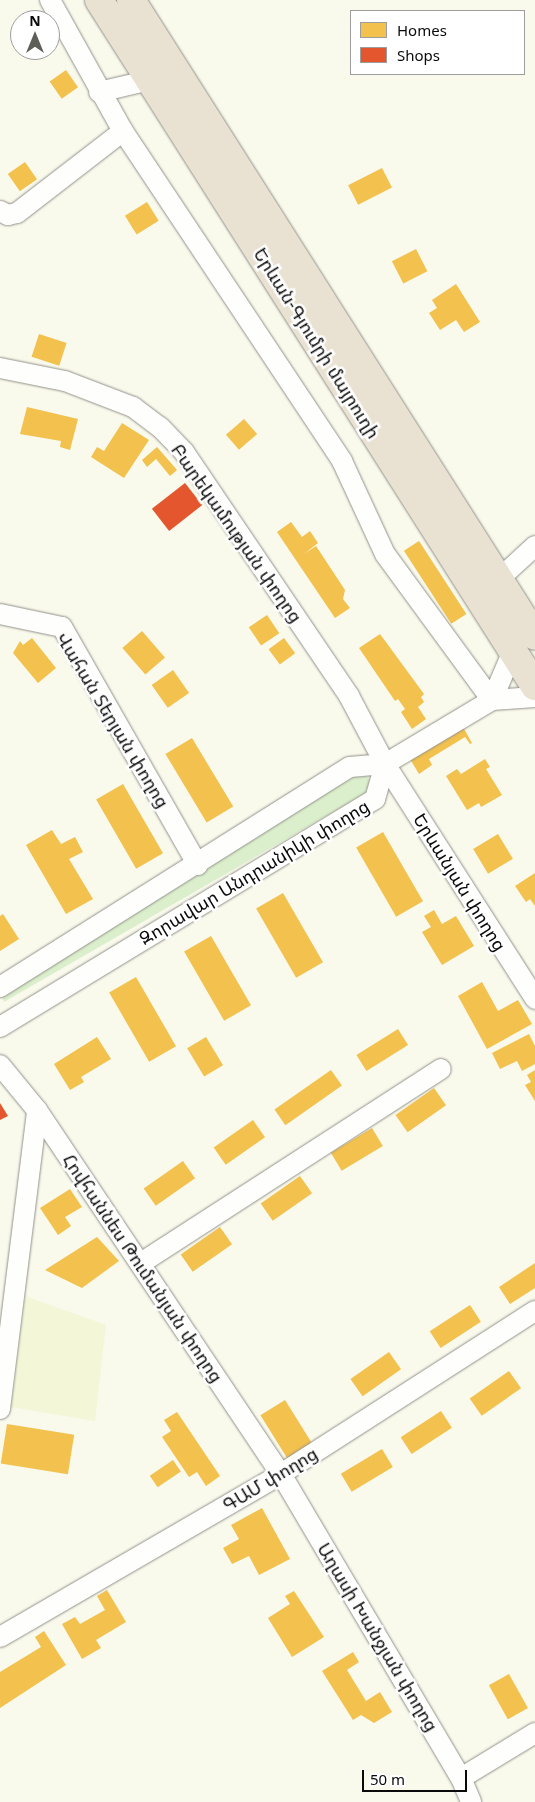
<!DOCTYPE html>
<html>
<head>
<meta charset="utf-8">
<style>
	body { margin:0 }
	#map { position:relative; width:535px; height:1802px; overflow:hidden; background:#f9f9ec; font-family:Georgia,"Noto Sans Armenian",serif }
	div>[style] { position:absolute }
	.farmland>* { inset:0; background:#f4f6d8 }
	.green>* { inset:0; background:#dbefcc; transform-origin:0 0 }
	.homes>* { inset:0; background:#f2c14e; transform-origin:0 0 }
	.shops>* { inset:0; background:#e4572e; transform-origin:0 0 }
	.roads { filter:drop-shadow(0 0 1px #92928c) drop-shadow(0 0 1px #92928c) }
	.minor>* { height:20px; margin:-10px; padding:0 10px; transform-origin:10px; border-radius:10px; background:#fefefc }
	.highway>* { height:28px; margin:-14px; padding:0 14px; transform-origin:14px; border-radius:14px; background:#e9e1d2 }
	span { translate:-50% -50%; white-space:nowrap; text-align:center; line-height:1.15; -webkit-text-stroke:5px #fff; paint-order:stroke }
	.street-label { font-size:18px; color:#0a0a0a }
	.legend { position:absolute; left:350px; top:10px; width:175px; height:65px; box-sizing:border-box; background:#fff; border:1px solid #9d9d9d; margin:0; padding:6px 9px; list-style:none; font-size:15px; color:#0a0a0a }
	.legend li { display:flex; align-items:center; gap:10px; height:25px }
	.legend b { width:25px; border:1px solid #9d9d9d }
	.north { position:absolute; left:10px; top:10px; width:50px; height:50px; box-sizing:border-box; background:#fff; border:1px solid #9d9d9d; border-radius:50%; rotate:0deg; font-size:14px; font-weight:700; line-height:20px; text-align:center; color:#0a0a0a }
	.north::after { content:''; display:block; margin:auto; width:18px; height:22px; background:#5e5e59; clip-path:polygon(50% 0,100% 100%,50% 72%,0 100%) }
	.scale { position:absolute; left:362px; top:1770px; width:105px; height:22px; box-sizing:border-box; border:2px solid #0a0a0a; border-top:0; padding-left:6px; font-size:15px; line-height:18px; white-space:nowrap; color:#0a0a0a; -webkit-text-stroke:4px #fff; paint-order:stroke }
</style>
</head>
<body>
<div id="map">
	<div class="farmland">
		<i style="clip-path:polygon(25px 1296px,106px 1325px,95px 1421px,10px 1407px)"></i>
	</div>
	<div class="green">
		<i style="left:364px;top:771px;width:20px;height:427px;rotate:60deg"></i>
	</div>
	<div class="homes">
		<i style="clip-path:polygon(50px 24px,59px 36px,50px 42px)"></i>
		<i style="left:66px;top:70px;width:21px;height:20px;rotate:55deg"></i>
		<i style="left:25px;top:162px;width:21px;height:21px;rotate:55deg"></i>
		<i style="left:382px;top:168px;width:22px;height:38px;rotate:63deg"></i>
		<i style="left:147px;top:202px;width:22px;height:26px;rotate:58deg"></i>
		<i style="left:416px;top:249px;width:25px;height:27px;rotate:63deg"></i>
		<i style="clip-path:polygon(456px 284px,480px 322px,464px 332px,456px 320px,440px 330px,429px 313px,437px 308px,432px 300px)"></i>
		<i style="left:39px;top:334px;width:29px;height:24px;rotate:18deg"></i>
		<i style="clip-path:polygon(27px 407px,78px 419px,70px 450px,60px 447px,61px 441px,20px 434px)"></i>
		<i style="left:244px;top:419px;width:20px;height:24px;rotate:49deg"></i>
		<i style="clip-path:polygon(122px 423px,149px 440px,124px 478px,91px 457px,97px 447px,104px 451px)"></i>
		<i style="clip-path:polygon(157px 447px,177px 470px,170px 476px,156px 459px,147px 467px,142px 460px)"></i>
		<i style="clip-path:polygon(291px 522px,302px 537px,310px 531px,318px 543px,304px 554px,316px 546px,345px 590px,343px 599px,350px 608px,335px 618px,277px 532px)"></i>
		<i style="left:419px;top:541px;width:87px;height:18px;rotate:57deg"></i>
		<i style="left:267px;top:615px;width:22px;height:22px;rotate:56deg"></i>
		<i style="left:142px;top:631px;width:35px;height:26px;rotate:49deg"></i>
		<i style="clip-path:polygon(380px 634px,424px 694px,421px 697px,424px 702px,418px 707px,426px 719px,412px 729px,401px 712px,405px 709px,398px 699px,395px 701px,359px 648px)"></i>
		<i style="clip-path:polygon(32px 638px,56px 668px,38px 683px,13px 653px,20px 641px,23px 645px)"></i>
		<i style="left:284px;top:638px;width:19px;height:19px;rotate:54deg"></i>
		<i style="left:173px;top:670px;width:28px;height:26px;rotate:55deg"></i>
		<i style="clip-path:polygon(463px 727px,472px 743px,470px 744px,465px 737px,429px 759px,432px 765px,419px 774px,410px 759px)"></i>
		<i style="left:192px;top:738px;width:80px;height:31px;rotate:59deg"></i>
		<i style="clip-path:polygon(485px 759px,490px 767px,486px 769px,502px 795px,481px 807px,479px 803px,467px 810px,446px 776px,457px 769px,461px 774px)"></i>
		<i style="left:123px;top:784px;width:80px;height:31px;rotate:60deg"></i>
		<i style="clip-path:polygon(52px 830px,61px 844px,75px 837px,83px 852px,69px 859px,93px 899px,66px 914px,26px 845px)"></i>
		<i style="left:383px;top:832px;width:80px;height:31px;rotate:60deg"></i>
		<i style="left:498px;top:834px;width:29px;height:29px;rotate:59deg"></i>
		<i style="clip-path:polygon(535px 873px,535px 906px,530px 899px,526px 902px,515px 886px)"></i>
		<i style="left:283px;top:893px;width:80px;height:31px;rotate:60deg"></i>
		<i style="clip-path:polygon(434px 910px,442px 924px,456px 916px,474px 946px,442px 965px,422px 932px,431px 927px,424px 916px)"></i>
		<i style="clip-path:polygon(3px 914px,19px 939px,0 951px,0 916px)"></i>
		<i style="left:211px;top:936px;width:80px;height:31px;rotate:60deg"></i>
		<i style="left:136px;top:977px;width:80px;height:31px;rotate:60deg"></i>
		<i style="clip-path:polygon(482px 982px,498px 1011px,518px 1000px,532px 1024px,487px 1049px,458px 996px)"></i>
		<i style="left:398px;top:1029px;width:19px;height:49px;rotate:58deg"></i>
		<i style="clip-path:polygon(529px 1034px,535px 1046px,535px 1064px,522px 1071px,517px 1061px,500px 1069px,492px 1053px)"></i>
		<i style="clip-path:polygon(97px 1037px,111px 1059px,81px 1077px,84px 1082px,70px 1090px,54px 1064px)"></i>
		<i style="left:206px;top:1037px;width:33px;height:22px;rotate:59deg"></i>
		<i style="left:331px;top:1070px;width:19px;height:69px;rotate:55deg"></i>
		<i style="clip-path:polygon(535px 1070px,535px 1101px,525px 1085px,531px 1082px,527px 1075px)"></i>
		<i style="left:434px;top:1088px;width:21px;height:47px;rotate:55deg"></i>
		<i style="left:253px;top:1120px;width:21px;height:48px;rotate:55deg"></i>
		<i style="left:372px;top:1128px;width:21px;height:48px;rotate:59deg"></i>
		<i style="left:183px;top:1161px;width:21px;height:48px;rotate:55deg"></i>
		<i style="left:300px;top:1176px;width:21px;height:48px;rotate:55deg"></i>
		<i style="clip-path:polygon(70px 1189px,82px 1207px,65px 1217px,71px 1226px,58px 1235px,40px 1208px)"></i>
		<i style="left:220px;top:1227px;width:21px;height:48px;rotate:55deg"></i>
		<i style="clip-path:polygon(97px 1237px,119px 1261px,82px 1288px,45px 1270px)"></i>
		<i style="clip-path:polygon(535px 1263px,535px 1288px,510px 1304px,499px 1287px)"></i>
		<i style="left:470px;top:1305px;width:20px;height:48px;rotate:57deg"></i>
		<i style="left:389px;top:1352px;width:21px;height:47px;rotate:55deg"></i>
		<i style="left:509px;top:1371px;width:21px;height:48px;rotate:55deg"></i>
		<i style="left:285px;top:1400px;width:53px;height:29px;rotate:58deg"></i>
		<i style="left:441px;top:1411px;width:20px;height:48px;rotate:57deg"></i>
		<i style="clip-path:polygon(177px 1412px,220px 1476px,206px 1486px,197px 1472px,189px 1477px,162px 1437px,171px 1431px,164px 1420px)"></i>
		<i style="left:7px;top:1424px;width:68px;height:40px;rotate:9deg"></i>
		<i style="left:382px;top:1449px;width:21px;height:48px;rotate:59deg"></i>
		<i style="left:173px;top:1460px;width:14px;height:28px;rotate:56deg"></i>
		<i style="clip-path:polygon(262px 1508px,290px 1559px,259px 1575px,249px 1556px,232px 1564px,223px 1548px,239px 1539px,231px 1525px)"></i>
		<i style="clip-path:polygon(107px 1590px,126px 1622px,96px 1640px,101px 1648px,82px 1659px,62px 1624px,75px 1617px,80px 1624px,105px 1610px,97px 1596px)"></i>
		<i style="clip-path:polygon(294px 1591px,324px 1637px,292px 1657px,268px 1618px,290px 1604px,285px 1596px)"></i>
		<i style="clip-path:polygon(44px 1631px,66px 1665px,0 1708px,0 1672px,41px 1647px,35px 1637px)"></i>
		<i style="clip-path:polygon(353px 1652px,359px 1662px,347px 1670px,366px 1701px,380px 1692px,392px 1712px,374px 1723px,361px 1715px,353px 1720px,322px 1671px)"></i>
		<i style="left:509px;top:1674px;width:39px;height:23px;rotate:61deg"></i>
	</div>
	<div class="shops">
		<i style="left:185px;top:483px;width:28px;height:42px;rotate:52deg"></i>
		<i style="clip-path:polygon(0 1103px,8px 1116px,0 1120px)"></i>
	</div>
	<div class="roads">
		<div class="minor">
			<i style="left:50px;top:0;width:150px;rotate:60.9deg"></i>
			<i style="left:99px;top:92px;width:52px;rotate:-13.2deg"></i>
			<i style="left:0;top:211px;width:9px;rotate:27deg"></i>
			<i style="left:8px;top:215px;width:9px;rotate:-13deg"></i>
			<i style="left:17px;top:213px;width:134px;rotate:-37.7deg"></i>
			<i style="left:123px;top:131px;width:396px;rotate:56.4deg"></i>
			<i style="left:342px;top:461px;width:102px;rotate:65.2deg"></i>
			<i style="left:385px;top:554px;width:181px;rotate:53.8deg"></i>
			<i style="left:0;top:368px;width:66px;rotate:11.3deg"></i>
			<i style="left:65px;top:381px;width:73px;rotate:20.9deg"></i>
			<i style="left:133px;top:407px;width:34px;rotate:37deg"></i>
			<i style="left:160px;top:427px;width:35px;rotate:46deg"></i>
			<i style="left:184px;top:452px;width:295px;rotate:55.9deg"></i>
			<i style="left:349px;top:696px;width:77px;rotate:62.1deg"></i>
			<i style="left:385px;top:764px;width:279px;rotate:57.4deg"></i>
			<i style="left:499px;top:579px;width:49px;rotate:-42.5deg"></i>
			<i style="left:0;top:614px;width:63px;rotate:11.8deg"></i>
			<i style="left:62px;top:627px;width:274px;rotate:60.3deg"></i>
			<i style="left:492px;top:700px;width:53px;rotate:-66.8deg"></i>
			<i style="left:0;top:987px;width:413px;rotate:-32.2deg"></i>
			<i style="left:350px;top:767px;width:35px;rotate:-5deg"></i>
			<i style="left:385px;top:764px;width:125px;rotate:-30.9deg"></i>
			<i style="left:492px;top:700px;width:43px;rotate:-4deg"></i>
			<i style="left:0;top:1027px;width:439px;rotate:-31.3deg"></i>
			<i style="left:375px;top:799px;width:36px;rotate:-74deg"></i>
			<i style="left:0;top:1065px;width:58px;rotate:50.6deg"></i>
			<i style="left:37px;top:1110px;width:438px;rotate:56.2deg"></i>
			<i style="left:281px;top:1474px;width:353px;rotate:59.4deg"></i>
			<i style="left:461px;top:1778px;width:26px;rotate:67deg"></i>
			<i style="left:141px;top:1263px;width:357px;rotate:-32.9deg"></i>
			<i style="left:0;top:1409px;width:301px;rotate:-82.9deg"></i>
			<i style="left:0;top:1637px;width:325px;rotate:-30.1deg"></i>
			<i style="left:281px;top:1474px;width:302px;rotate:-32.7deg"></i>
			<i style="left:461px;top:1778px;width:87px;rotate:-31.3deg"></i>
		</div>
		<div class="highway">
			<i style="left:99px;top:0;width:813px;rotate:57.56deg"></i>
			<i style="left:131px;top:0;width:753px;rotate:57.58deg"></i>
		</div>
	</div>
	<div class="street-label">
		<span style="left:317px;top:343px;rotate:58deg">Երևան-Գյումրի մայրուղի</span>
		<span style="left:237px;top:533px;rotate:55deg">Բարեկամության փողոց</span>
		<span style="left:113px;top:720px;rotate:59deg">Վահան Տերյան փողոց</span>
		<span style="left:254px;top:872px;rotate:-31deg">Զորավար Անդրանիկի փողոց</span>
		<span style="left:460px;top:882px;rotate:58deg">Երևանյան փողոց</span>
		<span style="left:143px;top:1268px;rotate:56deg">Հովհաննես Թումանյան փողոց</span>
		<span style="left:270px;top:1479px;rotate:-31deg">ԳԱՄ փողոց</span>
		<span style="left:378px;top:1637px;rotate:59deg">Աղասի Խանջյան փողոց</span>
	</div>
	<ul class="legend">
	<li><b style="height:14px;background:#f2c14e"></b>Homes</li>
	<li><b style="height:14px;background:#e4572e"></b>Shops</li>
	</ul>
	<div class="north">N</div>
	<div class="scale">50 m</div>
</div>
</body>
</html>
